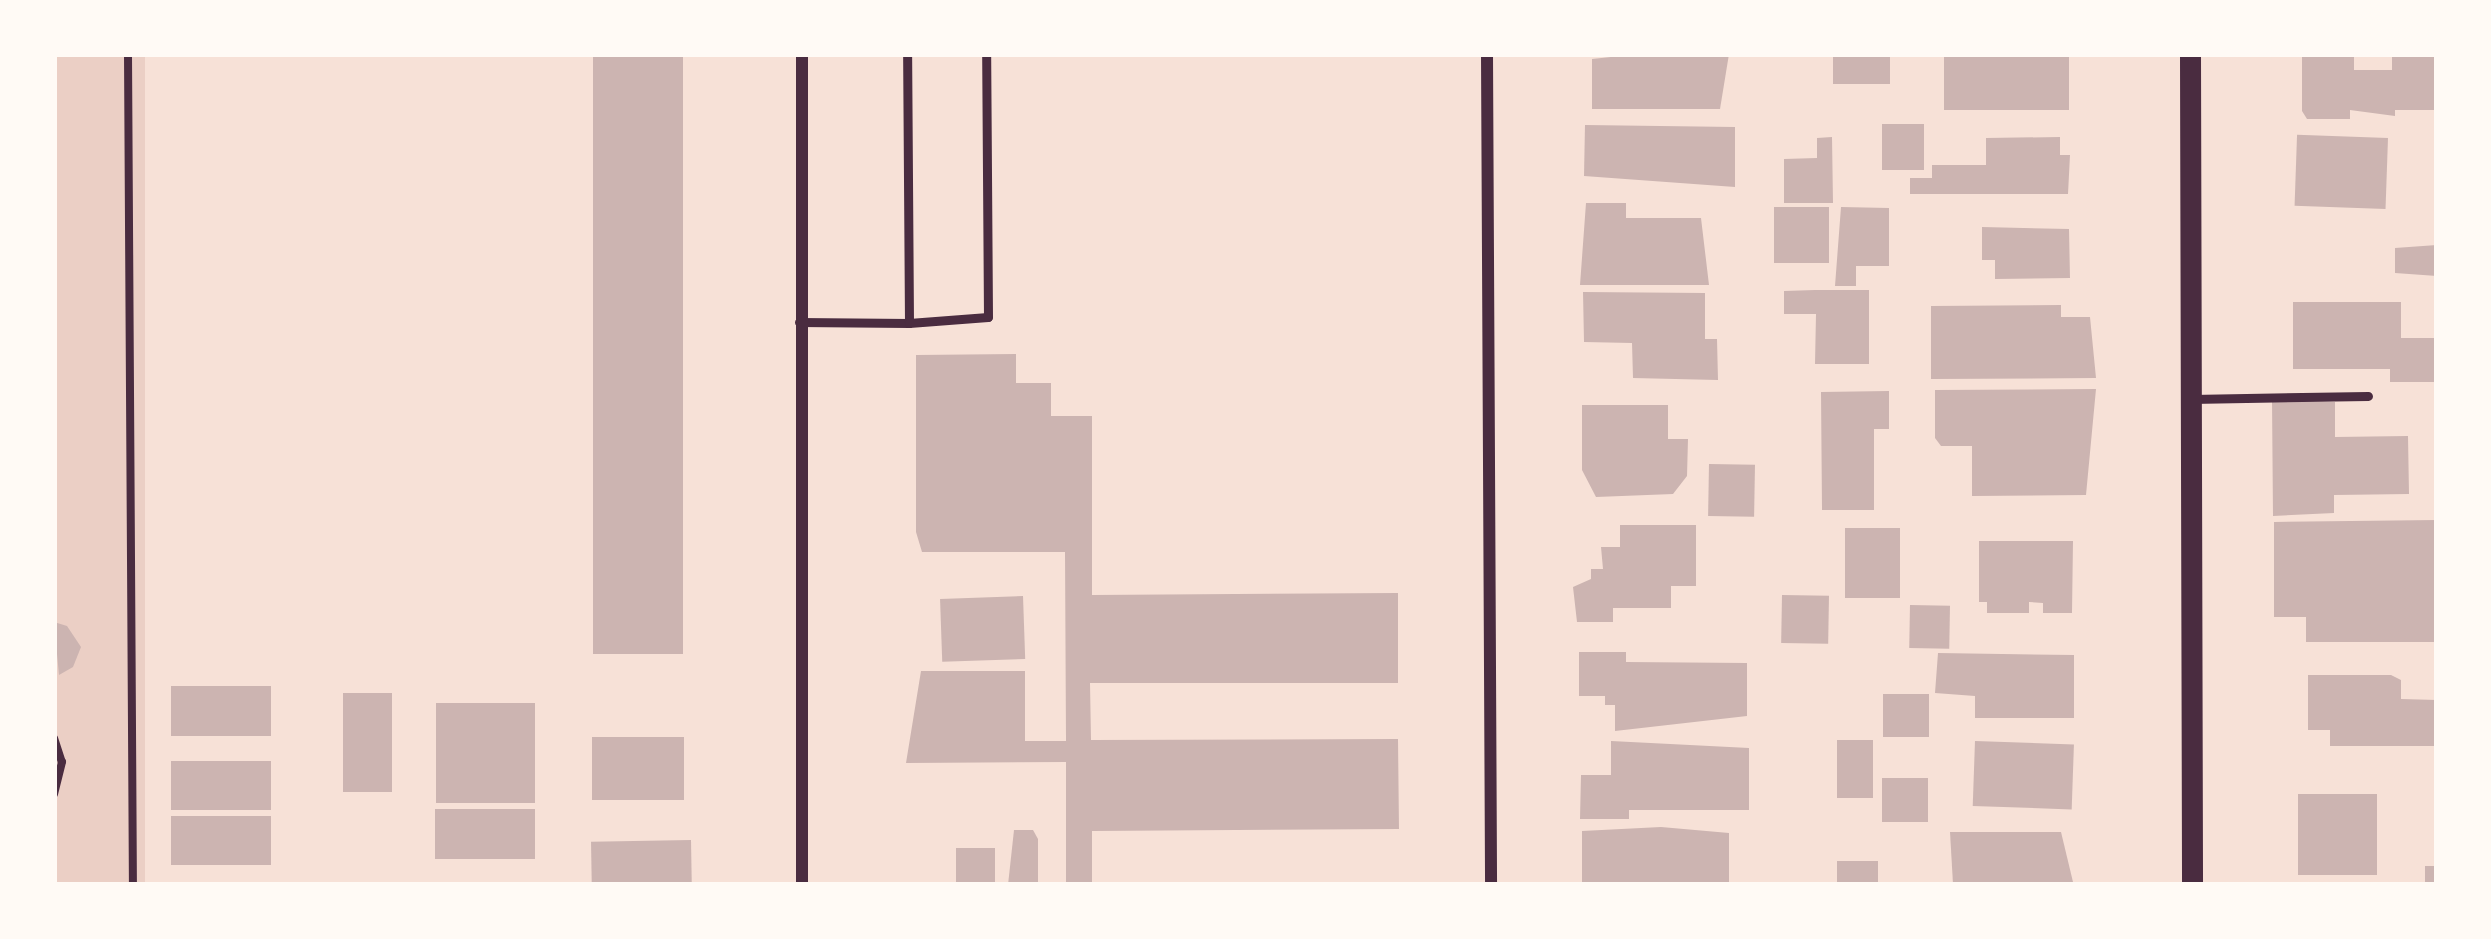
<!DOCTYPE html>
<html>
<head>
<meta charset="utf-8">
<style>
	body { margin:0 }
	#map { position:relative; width:2491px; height:939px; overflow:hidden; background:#f7e1d7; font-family:"Titillium Web",sans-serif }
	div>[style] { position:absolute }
	.green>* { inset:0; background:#ebcfc5; transform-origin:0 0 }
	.building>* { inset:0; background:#ccb4b1; transform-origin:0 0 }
	.path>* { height:8px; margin:-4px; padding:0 4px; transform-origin:4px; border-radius:4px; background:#4a2c40 }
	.service>* { height:9px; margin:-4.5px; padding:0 4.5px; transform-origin:4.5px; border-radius:4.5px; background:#4a2c40 }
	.minor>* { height:12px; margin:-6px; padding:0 6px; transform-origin:6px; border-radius:6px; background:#4a2c40 }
	.tertiary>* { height:21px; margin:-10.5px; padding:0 10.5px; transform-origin:10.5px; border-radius:10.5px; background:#4a2c40 }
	span { translate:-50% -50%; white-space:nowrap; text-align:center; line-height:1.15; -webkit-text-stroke:12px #fffaf5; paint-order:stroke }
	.frame { position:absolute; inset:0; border:57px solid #fffaf5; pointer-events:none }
</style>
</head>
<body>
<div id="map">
	<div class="green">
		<i style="left:54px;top:54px;width:91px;height:831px"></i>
	</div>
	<div class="building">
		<i style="left:593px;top:54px;width:90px;height:600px"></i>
		<i style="clip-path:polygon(1639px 54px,1729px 54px,1720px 109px,1592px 109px,1592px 59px)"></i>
		<i style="left:1833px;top:54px;width:57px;height:30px"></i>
		<i style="left:1944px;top:54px;width:125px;height:56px"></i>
		<i style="clip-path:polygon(2437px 56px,2437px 110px,2395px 110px,2395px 116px,2350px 110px,2350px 119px,2307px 119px,2302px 111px,2302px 57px,2354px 57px,2354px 70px,2392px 70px,2392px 57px)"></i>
		<i style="left:1882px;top:124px;width:42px;height:46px"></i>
		<i style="clip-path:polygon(1585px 125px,1735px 127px,1735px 187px,1584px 176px)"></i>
		<i style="clip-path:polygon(1832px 137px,1833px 203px,1784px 203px,1784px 159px,1817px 158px,1817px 138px)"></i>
		<i style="clip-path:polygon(2060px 137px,2060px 155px,2070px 155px,2068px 194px,1910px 194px,1910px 178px,1932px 178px,1932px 165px,1986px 165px,1986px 138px)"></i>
		<i style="left:2388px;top:138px;width:71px;height:91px;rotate:92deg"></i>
		<i style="clip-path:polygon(1586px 203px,1626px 203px,1626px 218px,1701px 218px,1709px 285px,1580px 285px)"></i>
		<i style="left:1774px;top:207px;width:55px;height:56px"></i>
		<i style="clip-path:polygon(1841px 207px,1889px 208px,1889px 266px,1856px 266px,1856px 286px,1835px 286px)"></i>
		<i style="clip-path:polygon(1982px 227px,2069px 229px,2070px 278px,1995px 279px,1995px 260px,1982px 260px)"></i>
		<i style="clip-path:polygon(2437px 245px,2437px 276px,2395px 273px,2395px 248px)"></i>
		<i style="clip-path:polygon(1815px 290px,1869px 290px,1869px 364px,1815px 364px,1816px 314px,1784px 314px,1784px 291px)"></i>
		<i style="clip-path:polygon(1583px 292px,1705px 293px,1705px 339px,1717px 339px,1718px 380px,1633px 378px,1632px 343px,1584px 342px)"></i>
		<i style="clip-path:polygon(2293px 302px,2401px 302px,2401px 338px,2437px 338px,2437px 382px,2390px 382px,2390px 369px,2293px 369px)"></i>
		<i style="clip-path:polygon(2061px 305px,2061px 317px,2090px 317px,2096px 378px,1931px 379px,1931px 306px)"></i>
		<i style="clip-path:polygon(1016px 354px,1016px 383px,1051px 383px,1051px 416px,1092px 416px,1092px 595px,1398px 593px,1398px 683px,1090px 683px,1091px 740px,1398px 739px,1399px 829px,1092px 831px,1092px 885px,1066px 885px,1066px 762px,906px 763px,921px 671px,1025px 671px,1025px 741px,1066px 741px,1065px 552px,922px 552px,916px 532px,916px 355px)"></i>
		<i style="clip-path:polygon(2096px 389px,2086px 495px,1972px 496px,1972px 446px,1941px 446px,1935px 438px,1935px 390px)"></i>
		<i style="clip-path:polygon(1889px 391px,1889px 429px,1874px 429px,1874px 510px,1822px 510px,1821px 392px)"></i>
		<i style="clip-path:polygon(2272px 400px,2335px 402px,2335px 437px,2408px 436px,2409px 494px,2334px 495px,2334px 513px,2273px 516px)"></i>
		<i style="clip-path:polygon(1582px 405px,1668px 405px,1668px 439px,1688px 439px,1687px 476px,1673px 494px,1596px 497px,1582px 470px)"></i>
		<i style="left:1709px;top:464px;width:46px;height:52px;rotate:1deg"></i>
		<i style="clip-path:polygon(2437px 520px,2437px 642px,2306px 642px,2306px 617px,2274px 617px,2274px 522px)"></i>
		<i style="clip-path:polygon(1620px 525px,1696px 525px,1696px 586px,1671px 586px,1671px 608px,1613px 608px,1613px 622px,1577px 622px,1573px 587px,1591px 579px,1591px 569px,1603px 569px,1601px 547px,1620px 547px)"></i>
		<i style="left:1845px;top:528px;width:55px;height:70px"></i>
		<i style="clip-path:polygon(1979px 541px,2073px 541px,2072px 613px,2043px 613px,2043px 603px,2029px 602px,2029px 613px,1987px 613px,1987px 602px,1979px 602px)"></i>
		<i style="left:1782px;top:595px;width:47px;height:48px;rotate:1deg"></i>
		<i style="left:1023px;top:596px;width:63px;height:83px;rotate:88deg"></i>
		<i style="left:1910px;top:605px;width:40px;height:43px;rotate:1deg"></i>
		<i style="clip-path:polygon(54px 622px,67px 626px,81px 647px,73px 667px,59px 675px)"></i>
		<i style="clip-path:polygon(1579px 652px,1626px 652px,1626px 662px,1747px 663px,1747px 716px,1615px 731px,1615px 705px,1605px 705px,1605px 696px,1579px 696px)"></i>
		<i style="clip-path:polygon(1938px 653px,2074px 655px,2074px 718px,1975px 718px,1975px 696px,1935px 693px)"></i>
		<i style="clip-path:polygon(2308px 675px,2391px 675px,2401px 680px,2401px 699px,2437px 700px,2437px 746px,2330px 746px,2330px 730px,2308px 730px)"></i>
		<i style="left:271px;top:686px;width:50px;height:100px;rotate:90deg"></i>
		<i style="left:343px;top:693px;width:49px;height:99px"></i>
		<i style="left:1883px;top:694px;width:46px;height:43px"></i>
		<i style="left:436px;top:703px;width:99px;height:100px"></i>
		<i style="left:592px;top:737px;width:92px;height:63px"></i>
		<i style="left:1837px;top:740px;width:36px;height:58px"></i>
		<i style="clip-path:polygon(1611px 741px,1749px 748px,1749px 810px,1629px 810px,1629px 819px,1580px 819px,1581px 775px,1611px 775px)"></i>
		<i style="left:1975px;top:741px;width:99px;height:65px;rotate:2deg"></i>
		<i style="left:271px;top:761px;width:49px;height:100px;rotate:90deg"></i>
		<i style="left:1882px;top:778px;width:46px;height:44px"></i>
		<i style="left:2298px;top:794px;width:79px;height:81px"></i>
		<i style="left:435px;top:809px;width:100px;height:50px"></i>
		<i style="left:171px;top:816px;width:100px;height:49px"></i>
		<i style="clip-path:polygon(1661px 827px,1729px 833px,1729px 885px,1582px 885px,1582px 831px)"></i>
		<i style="clip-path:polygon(1014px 830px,1033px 830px,1038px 839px,1038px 885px,1008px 885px)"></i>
		<i style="clip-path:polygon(1950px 832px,2061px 832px,2073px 882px,1953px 884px)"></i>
		<i style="left:691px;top:840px;width:45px;height:100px;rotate:89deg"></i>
		<i style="left:956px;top:848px;width:39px;height:34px"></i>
		<i style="left:1837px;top:861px;width:41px;height:24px"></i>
		<i style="left:2425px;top:866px;width:12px;height:19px"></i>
	</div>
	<div class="path">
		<i style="left:128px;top:54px;width:831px;rotate:89.66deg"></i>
		<i style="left:54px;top:738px;width:25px;rotate:72deg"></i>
		<i style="left:62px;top:762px;width:33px;rotate:104deg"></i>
	</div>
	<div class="service">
		<i style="left:799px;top:322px;width:110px;rotate:0.5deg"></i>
		<i style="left:909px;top:323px;width:269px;rotate:-90.4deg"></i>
		<i style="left:909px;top:323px;width:79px;rotate:-4.3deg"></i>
		<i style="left:988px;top:317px;width:263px;rotate:-90.4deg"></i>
		<i style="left:2191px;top:399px;width:177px;rotate:-1deg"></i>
	</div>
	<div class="minor">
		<i style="left:1487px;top:54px;width:831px;rotate:89.72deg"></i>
		<i style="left:802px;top:885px;width:831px;rotate:-90deg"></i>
	</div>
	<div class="tertiary">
		<i style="left:2190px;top:54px;width:831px;rotate:89.86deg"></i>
	</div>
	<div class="frame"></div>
</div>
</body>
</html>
